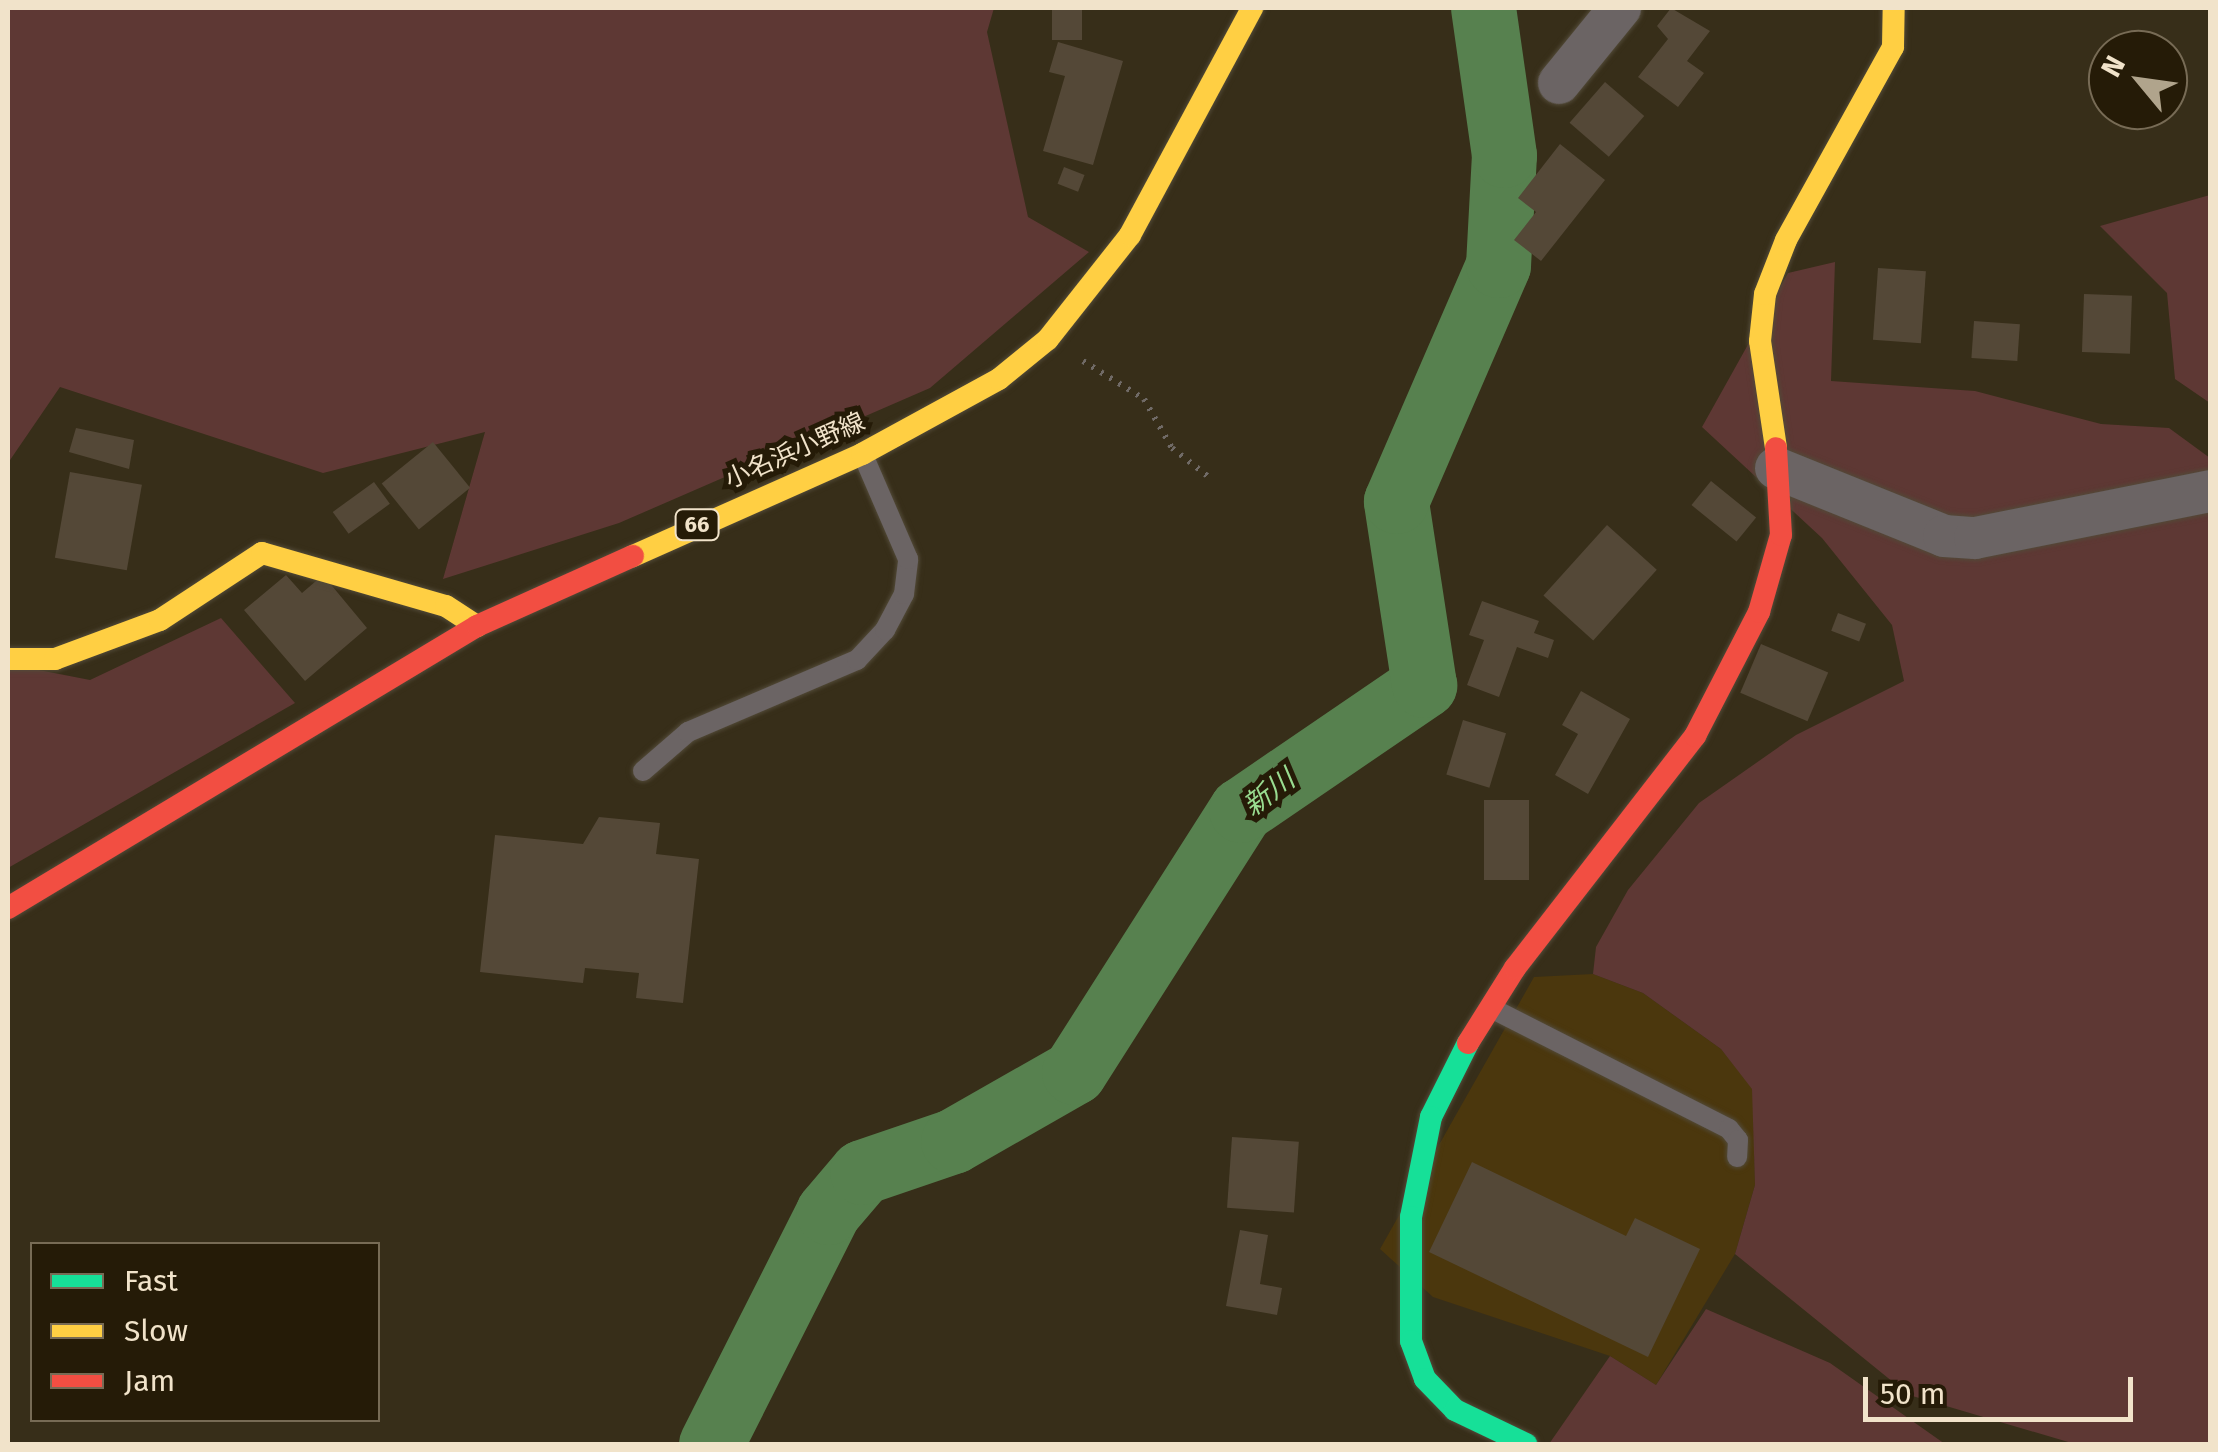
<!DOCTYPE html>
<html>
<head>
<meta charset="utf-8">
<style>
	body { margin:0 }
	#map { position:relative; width:2218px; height:1452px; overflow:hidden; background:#372e19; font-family:"Fira Sans","Noto Sans JP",sans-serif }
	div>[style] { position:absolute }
	.built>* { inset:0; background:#4b370d }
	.green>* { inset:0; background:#5e3834 }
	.river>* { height:65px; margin:-32.5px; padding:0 32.5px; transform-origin:32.5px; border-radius:32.5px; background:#57814f }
	.building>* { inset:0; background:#544837; transform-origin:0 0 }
	.path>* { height:6px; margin-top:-3px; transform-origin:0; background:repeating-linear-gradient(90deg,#706a66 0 2.5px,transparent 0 10.5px) }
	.roads { filter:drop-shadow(0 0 2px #524a38) drop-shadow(0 0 2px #524a38) }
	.lane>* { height:20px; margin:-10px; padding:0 10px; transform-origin:10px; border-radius:10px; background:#6b6464 }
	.street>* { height:42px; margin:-21px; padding:0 21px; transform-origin:21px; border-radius:21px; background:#6b6464 }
	.fast>* { height:22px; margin:-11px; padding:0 11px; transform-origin:11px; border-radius:11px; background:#16e098 }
	.slow>* { height:22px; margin:-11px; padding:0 11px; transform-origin:11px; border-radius:11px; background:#ffcf43 }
	.jam>* { height:22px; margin:-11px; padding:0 11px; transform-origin:11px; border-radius:11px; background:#f24e42 }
	span { translate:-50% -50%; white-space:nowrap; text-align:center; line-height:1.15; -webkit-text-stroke:10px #251b07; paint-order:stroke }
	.shield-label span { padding:2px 8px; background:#251b07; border:2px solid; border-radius:8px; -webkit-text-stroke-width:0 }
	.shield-label { font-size:22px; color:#f1e3ca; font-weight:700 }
	.street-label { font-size:25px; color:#f1e3ca }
	.water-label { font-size:28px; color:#99dc90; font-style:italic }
	.frame { position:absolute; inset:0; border:10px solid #f1e3ca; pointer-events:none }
	.legend { position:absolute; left:30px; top:1242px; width:350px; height:180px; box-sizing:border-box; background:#251b07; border:2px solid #776b55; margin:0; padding:12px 18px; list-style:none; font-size:30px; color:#f1e3ca }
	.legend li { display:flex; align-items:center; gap:20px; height:50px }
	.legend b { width:50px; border:2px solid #776b55 }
	.north { position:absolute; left:2088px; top:30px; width:100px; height:100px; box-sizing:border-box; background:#251b07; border:2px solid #776b55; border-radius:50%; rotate:299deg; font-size:28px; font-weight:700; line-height:40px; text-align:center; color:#f1e3ca }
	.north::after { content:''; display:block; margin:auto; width:35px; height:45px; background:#b0a48c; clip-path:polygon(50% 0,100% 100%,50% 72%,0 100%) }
	.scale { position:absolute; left:1863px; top:1377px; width:270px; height:45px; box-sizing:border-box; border:5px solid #f1e3ca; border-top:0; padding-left:12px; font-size:30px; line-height:35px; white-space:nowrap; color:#f1e3ca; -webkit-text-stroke:8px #251b07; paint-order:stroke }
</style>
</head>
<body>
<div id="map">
	<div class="built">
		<i style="clip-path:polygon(1593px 974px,1643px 993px,1721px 1049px,1753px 1089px,1755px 1185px,1735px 1254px,1656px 1385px,1610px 1356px,1433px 1297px,1380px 1249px,1534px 977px)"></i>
	</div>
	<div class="green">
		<i style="clip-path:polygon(8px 8px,994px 8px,987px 32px,1028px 217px,1089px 252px,930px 388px,619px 523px,443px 579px,485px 432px,323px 473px,60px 387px,8px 463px)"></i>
		<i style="clip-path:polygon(2210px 195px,2210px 403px,2175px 379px,2167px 293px,2100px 226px)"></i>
		<i style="clip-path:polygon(1835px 262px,1831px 381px,1975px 391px,2101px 424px,2169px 428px,2210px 458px,2210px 1444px,2075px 1444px,1909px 1395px,1735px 1254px,1755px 1185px,1752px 1089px,1721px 1049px,1643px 993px,1593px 974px,1596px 947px,1628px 890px,1699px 803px,1796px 735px,1904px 681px,1892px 625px,1822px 538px,1702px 427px,1788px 273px)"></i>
		<i style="clip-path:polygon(221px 618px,295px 703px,8px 868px,8px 664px,90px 680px)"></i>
		<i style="clip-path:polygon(1706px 1309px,1830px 1363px,1945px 1444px,1549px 1444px,1610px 1356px,1656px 1385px)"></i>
	</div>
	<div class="river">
		<i style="left:711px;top:1444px;width:260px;rotate:-63.2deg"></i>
		<i style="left:828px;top:1212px;width:52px;rotate:-49.6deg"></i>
		<i style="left:862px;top:1172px;width:96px;rotate:-18.8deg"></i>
		<i style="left:953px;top:1141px;width:139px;rotate:-29.7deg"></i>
		<i style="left:1074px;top:1072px;width:311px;rotate:-57.5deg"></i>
		<i style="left:1241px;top:810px;width:222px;rotate:-34.3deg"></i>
		<i style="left:1424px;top:685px;width:186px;rotate:-98.7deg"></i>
		<i style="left:1396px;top:501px;width:257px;rotate:-66.6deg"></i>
		<i style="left:1498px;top:265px;width:110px;rotate:-86.9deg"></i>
		<i style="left:1504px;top:155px;width:148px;rotate:-98.1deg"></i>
	</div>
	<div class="building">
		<i style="left:1052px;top:8px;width:30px;height:32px"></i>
		<i style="clip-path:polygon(1671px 8px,1710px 31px,1687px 61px,1704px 73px,1678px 107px,1638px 77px,1668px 39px,1657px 26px)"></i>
		<i style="clip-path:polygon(1058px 42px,1123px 61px,1093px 165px,1043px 151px,1065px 76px,1049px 72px)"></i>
		<i style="left:1605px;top:82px;width:52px;height:54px;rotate:41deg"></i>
		<i style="clip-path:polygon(1560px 144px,1605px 180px,1541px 261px,1514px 240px,1536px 212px,1518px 198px)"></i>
		<i style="left:1064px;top:167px;width:22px;height:18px;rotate:21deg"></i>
		<i style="left:1878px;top:268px;width:48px;height:72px;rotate:4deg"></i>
		<i style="left:2084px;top:294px;width:48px;height:58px;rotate:2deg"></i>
		<i style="left:1974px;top:321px;width:46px;height:37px;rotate:4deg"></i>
		<i style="clip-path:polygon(76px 428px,134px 440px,129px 469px,69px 452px)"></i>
		<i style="left:433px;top:442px;width:59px;height:66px;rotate:51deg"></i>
		<i style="left:70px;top:472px;width:73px;height:87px;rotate:10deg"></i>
		<i style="left:1711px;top:481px;width:58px;height:31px;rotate:39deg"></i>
		<i style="left:374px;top:482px;width:27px;height:51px;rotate:54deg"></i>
		<i style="left:1607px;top:525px;width:67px;height:95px;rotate:42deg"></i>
		<i style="clip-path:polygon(286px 575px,302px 593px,323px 575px,367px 628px,305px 681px,244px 610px)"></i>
		<i style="clip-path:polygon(1482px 601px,1539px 621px,1534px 633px,1554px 640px,1548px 658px,1517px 647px,1499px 697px,1467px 685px,1484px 640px,1469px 635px)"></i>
		<i style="left:1838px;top:613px;width:30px;height:19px;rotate:21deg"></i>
		<i style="left:1761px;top:644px;width:73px;height:53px;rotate:23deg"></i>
		<i style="clip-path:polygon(1581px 691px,1630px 719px,1588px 794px,1555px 775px,1578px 734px,1562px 725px)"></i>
		<i style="left:1463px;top:720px;width:45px;height:57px;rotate:17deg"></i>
		<i style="left:1484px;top:800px;width:45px;height:80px"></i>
		<i style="clip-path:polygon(599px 817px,660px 823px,656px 854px,699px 859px,683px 1003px,636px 998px,639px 973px,585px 968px,583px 983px,480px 972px,495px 835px,583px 844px)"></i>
		<i style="left:1232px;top:1137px;width:67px;height:71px;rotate:4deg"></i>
		<i style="clip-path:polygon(1472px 1162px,1626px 1236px,1635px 1218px,1700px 1249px,1648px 1357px,1429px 1252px)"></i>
		<i style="clip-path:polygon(1240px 1230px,1268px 1235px,1260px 1284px,1282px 1288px,1277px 1315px,1226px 1306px)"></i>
	</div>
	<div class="path">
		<i style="left:1083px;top:361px;width:72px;rotate:31.9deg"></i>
		<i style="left:1144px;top:399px;width:56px;rotate:60.3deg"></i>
		<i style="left:1172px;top:448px;width:48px;rotate:38.3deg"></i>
	</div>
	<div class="roads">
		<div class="lane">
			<i style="left:643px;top:771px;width:60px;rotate:-40.9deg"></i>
			<i style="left:688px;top:732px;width:184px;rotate:-23.1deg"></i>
			<i style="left:857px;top:660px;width:41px;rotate:-47deg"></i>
			<i style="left:885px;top:630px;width:41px;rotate:-62.2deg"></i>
			<i style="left:904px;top:594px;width:35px;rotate:-83deg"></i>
			<i style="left:908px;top:559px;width:113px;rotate:-113.4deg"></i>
			<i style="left:1491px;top:1008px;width:267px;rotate:26.9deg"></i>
			<i style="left:1729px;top:1129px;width:14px;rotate:51deg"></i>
			<i style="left:1738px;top:1140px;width:17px;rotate:93deg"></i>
		</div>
		<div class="street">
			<i style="left:1559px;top:83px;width:97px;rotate:-50.9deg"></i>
			<i style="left:1776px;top:468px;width:181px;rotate:22deg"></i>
			<i style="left:1944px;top:536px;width:31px;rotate:4deg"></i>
			<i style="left:1975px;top:538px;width:240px;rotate:-11.3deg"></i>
		</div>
		<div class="fast">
			<i style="left:1468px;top:1043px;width:83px;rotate:116.6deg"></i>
			<i style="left:1431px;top:1117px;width:102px;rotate:101.3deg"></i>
			<i style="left:1411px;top:1217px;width:124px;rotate:90deg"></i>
			<i style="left:1411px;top:1341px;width:40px;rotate:69.8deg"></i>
			<i style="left:1425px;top:1379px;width:43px;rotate:45.9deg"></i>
			<i style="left:1455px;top:1410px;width:79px;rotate:25.6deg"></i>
		</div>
		<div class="slow">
			<i style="left:1776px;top:448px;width:108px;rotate:-98.5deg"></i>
			<i style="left:1760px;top:341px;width:47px;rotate:-83.9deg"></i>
			<i style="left:1765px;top:294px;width:58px;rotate:-68.7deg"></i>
			<i style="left:1786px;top:240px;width:221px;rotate:-61deg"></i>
			<i style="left:1893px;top:47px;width:39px;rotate:-89deg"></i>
			<i style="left:633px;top:556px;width:251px;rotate:-24deg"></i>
			<i style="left:862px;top:454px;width:156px;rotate:-28.7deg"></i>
			<i style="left:999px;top:379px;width:63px;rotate:-39.2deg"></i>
			<i style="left:1048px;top:339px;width:132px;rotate:-51.7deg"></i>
			<i style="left:1130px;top:235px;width:258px;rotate:-61.7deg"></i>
			<i style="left:8px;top:659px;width:47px"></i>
			<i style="left:55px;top:659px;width:112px;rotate:-20.4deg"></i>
			<i style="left:160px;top:620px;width:122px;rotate:-33.3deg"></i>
			<i style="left:262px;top:553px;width:191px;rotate:16.1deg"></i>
			<i style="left:446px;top:606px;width:37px;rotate:33deg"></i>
		</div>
		<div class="jam">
			<i style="left:8px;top:908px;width:547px;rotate:-31.02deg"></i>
			<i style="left:477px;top:626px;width:171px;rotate:-24.2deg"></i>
			<i style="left:1468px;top:1043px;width:89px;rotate:-57.9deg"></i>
			<i style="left:1515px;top:968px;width:294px;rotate:-52.2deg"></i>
			<i style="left:1695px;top:736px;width:140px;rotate:-62.7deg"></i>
			<i style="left:1759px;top:612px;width:80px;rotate:-74.1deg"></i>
			<i style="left:1781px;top:535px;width:87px;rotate:-93.3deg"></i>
		</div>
	</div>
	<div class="shield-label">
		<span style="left:697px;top:525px">66</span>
	</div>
	<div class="street-label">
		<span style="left:795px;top:451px;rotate:-24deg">小名浜小野線</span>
	</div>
	<div class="water-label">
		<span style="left:1269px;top:793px;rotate:-37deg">新川</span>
	</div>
	<div class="frame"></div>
	<ul class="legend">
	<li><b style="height:12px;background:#16e098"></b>Fast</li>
	<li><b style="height:12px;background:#ffcf43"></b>Slow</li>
	<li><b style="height:12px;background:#f24e42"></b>Jam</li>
	</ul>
	<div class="north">N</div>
	<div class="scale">50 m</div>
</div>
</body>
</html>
